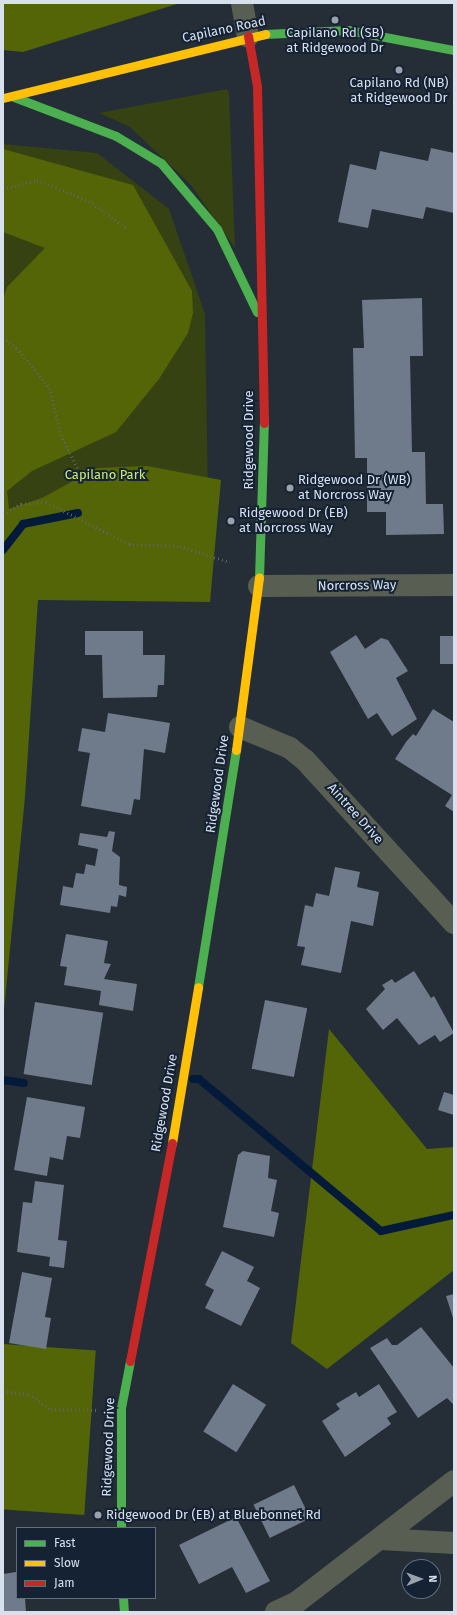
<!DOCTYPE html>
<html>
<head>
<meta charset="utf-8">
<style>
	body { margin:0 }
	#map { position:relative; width:457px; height:1615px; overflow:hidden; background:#252d37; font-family:"Fira Sans",sans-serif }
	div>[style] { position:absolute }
	.green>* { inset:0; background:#364211 }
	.forest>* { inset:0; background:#546507; transform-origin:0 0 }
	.stream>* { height:8px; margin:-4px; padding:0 4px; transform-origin:4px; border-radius:4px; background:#031a3a }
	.building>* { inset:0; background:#6f7b8b; transform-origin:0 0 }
	.path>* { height:2.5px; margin-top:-1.25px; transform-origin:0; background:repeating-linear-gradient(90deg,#5f645d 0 1px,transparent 0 4px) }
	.street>* { height:22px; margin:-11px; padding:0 11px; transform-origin:11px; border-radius:11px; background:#595e52 }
	.fast>* { height:9px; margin:-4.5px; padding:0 4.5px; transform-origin:4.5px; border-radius:4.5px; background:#4caf50 }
	.slow>* { height:9px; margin:-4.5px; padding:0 4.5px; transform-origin:4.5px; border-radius:4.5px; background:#ffc107 }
	.jam>* { height:9px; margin:-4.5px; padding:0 4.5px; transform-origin:4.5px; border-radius:4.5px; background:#c62828 }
	.dots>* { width:11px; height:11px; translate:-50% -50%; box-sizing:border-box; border:2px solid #142234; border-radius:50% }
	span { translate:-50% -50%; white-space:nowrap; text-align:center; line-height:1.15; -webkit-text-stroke:4px #142234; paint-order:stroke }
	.street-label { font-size:13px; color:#d7e0ed }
	.poi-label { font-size:13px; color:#d7e0ed }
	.left { translate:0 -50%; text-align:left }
	.park-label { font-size:13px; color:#cdea71 }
	.frame { position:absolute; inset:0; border:4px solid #d7e0ed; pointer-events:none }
	.legend { position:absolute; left:16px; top:1527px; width:140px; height:72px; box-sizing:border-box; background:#142234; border:1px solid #626e7e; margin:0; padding:5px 7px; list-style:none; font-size:12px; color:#d7e0ed }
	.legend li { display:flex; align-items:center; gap:8px; height:20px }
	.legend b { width:20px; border:1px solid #626e7e }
	.north { position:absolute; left:401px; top:1559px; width:40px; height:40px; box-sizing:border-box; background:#142234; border:1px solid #626e7e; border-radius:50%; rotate:89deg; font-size:11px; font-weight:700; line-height:16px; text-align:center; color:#d7e0ed }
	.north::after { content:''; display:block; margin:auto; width:14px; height:18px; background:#99a1ad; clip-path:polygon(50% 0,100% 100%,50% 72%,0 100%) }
</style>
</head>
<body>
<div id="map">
	<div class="green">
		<i style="clip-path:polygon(227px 89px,229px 93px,235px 248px,191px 185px,130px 127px,99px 113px)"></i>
		<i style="clip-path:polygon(3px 144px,97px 153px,169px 209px,205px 314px,209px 557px,36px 599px,3px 766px)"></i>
	</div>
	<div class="forest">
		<i style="clip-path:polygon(3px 3px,180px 3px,23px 52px,3px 50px)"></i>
		<i style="clip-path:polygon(3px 149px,133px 185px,192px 291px,193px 313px,188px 333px,159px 379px,116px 432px,32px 471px,7px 491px,9px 509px,42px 498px,97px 468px,147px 466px,221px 480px,210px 602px,38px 600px,25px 797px,3px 1020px,3px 299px,7px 287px,45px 248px,3px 232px)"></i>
		<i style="clip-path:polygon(329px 1029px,427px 1149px,454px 1147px,454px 1270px,327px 1369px,291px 1343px)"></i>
		<i style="left:3px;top:1344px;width:93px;height:165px;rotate:4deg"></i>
	</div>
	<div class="stream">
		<i style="left:3px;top:550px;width:33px;rotate:-52deg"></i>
		<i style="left:23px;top:524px;width:56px;rotate:-11.3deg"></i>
		<i style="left:193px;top:1079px;width:6px"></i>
		<i style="left:199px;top:1079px;width:237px;rotate:39.9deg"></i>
		<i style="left:381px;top:1231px;width:75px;rotate:-12.4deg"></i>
		<i style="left:3px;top:1080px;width:21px;rotate:8deg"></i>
	</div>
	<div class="building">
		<i style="clip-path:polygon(431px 148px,454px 153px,454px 213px,426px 207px,423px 219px,372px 209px,368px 228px,338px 222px,350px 164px,376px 170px,380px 151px,428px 161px)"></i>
		<i style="clip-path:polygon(422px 298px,423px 356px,410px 356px,412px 452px,425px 452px,426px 504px,443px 504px,444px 534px,386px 535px,386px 512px,367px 512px,367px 458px,355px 458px,353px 348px,364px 348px,362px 300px)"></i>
		<i style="clip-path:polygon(85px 631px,143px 631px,143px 655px,165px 655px,164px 685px,158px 685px,157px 697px,103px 698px,102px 655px,85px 655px)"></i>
		<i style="clip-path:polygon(356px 635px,365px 649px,381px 638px,388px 640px,408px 671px,396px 678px,417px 719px,392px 736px,377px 713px,368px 719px,330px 652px)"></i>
		<i style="left:440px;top:636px;width:14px;height:28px"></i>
		<i style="clip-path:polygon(433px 709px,454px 722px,454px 812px,445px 806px,452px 795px,395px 759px,406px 742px,413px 734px,416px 736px)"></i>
		<i style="clip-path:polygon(108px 713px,170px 723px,165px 753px,144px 749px,140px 800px,134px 799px,131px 815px,81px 806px,90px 753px,78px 751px,82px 728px,105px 732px)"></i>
		<i style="clip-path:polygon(109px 831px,115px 832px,112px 851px,120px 857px,119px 885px,127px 887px,126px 897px,119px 895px,117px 907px,111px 906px,110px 913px,60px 905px,63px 886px,73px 888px,76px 873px,84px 874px,86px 864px,95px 866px,98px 849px,78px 845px,80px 833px,107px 837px)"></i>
		<i style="clip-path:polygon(335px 867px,360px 872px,357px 887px,379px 892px,373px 926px,351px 921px,341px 973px,301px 965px,305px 947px,297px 946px,305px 905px,313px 907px,316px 893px,329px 896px)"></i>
		<i style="clip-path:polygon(66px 934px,108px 941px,104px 963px,111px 964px,104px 979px,137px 984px,133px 1011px,99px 1005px,101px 991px,64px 985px,67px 967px,60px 966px)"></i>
		<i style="clip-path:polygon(414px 971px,431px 998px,434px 996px,454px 1033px,440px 1042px,435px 1035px,419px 1045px,397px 1018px,383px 1030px,366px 1009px,385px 989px,382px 985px,392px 979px,395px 983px)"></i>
		<i style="left:265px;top:1000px;width:43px;height:70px;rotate:11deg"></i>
		<i style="left:35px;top:1002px;width:69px;height:73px;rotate:9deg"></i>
		<i style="clip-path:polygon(444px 1092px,454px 1095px,454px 1115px,438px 1110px)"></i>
		<i style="clip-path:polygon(27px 1097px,85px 1107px,80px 1138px,67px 1136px,63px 1160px,50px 1157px,47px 1176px,14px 1170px)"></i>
		<i style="clip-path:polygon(243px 1151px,270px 1156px,268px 1178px,277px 1180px,271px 1211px,279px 1213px,274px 1237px,223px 1227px,238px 1155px)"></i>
		<i style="clip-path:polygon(35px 1181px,64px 1185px,58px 1240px,67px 1241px,64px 1268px,49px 1266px,50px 1257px,17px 1252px,23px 1202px,32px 1203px)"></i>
		<i style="clip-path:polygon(222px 1251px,254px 1267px,247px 1281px,260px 1288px,241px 1326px,205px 1308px,214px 1290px,205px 1285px)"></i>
		<i style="clip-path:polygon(22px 1272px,52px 1278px,45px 1317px,51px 1318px,46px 1349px,9px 1343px)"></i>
		<i style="clip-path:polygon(454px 1294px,454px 1321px,446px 1296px)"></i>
		<i style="clip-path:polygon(421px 1327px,454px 1368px,454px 1405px,447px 1398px,418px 1418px,370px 1348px,387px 1338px,392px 1345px,397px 1345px)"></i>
		<i style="left:233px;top:1384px;width:39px;height:56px;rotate:32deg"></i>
		<i style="clip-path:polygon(379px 1384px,397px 1412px,387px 1418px,391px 1424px,345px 1457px,322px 1421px,340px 1409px,336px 1404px,356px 1392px,359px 1397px)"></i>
		<i style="left:294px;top:1485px;width:37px;height:45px;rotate:64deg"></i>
		<i style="clip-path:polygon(236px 1517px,270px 1581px,246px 1593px,232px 1567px,199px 1584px,179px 1545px)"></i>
		<i style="clip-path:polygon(16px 1572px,17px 1598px,25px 1598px,26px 1612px,3px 1612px,3px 1574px)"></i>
	</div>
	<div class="path">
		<i style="left:3px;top:189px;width:35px;rotate:-15deg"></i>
		<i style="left:37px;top:180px;width:56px;rotate:22deg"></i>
		<i style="left:89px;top:201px;width:47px;rotate:35.4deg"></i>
		<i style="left:3px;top:338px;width:17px;rotate:36deg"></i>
		<i style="left:17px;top:348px;width:52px;rotate:50.5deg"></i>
		<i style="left:50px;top:388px;width:48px;rotate:76.8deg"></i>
		<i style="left:61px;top:435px;width:42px;rotate:63.4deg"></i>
		<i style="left:3px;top:514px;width:21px;rotate:-29deg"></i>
		<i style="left:21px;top:504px;width:25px;rotate:-5deg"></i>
		<i style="left:46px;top:502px;width:93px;rotate:26.8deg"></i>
		<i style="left:129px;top:544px;width:51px;rotate:2.2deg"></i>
		<i style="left:180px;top:546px;width:52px;rotate:18.1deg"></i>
		<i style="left:3px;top:1391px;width:26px;rotate:7deg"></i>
		<i style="left:29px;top:1394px;width:27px;rotate:34deg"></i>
		<i style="left:51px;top:1409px;width:45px;rotate:1.3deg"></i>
	</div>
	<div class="street">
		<i style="left:242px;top:3px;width:34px;rotate:80deg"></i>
		<i style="left:259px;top:586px;width:195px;rotate:-0.3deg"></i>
		<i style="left:240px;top:727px;width:54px;rotate:22.8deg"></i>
		<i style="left:290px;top:748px;width:19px;rotate:39deg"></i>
		<i style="left:305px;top:760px;width:221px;rotate:47.6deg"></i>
		<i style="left:380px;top:1539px;width:74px;rotate:3.1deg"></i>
		<i style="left:276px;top:1612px;width:23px;rotate:-25deg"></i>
		<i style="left:297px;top:1602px;width:198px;rotate:-37.6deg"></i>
	</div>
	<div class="fast">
		<i style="left:265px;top:34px;width:83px;rotate:-2.8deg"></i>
		<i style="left:348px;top:30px;width:108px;rotate:10.7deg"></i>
		<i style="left:14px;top:97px;width:109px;rotate:20.9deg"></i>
		<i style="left:116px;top:136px;width:52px;rotate:31deg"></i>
		<i style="left:161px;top:163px;width:87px;rotate:49.7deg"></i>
		<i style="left:217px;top:229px;width:92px;rotate:64.3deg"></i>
		<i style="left:259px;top:578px;width:155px;rotate:-88.2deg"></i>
		<i style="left:198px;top:987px;width:240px;rotate:-80.9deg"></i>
		<i style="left:121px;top:1528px;width:120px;rotate:-90deg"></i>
		<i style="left:121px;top:1408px;width:48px;rotate:-79.2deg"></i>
		<i style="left:123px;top:1598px;width:14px;rotate:86deg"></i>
	</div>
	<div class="slow">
		<i style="left:3px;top:98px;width:270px;rotate:-13.7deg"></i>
		<i style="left:236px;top:750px;width:174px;rotate:-82.4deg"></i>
		<i style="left:172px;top:1143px;width:158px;rotate:-80.5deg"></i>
	</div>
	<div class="jam">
		<i style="left:248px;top:36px;width:51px;rotate:79.8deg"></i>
		<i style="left:257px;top:86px;width:337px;rotate:88.8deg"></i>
		<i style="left:130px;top:1361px;width:222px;rotate:-79.1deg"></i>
	</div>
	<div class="dots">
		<i style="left:335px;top:20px;background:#99a1ad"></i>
		<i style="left:399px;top:70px;background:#99a1ad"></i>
		<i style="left:290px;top:488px;background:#99a1ad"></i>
		<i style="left:231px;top:521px;background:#99a1ad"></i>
		<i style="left:98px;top:1515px;background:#99a1ad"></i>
	</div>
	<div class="street-label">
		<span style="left:224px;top:30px;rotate:-12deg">Capilano Road</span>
		<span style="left:249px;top:440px;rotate:-90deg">Ridgewood Drive</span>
		<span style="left:357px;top:586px;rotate:-1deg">Norcross Way</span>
		<span style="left:218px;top:784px;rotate:-82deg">Ridgewood Drive</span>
		<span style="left:355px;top:814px;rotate:48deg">Aintree Drive</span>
		<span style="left:165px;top:1103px;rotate:-80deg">Ridgewood Drive</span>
		<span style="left:109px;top:1447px;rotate:-88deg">Ridgewood Drive</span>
	</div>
	<div class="poi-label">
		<span style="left:335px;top:41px">Capilano Rd (SB)<br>at Ridgewood Dr</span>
		<span style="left:399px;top:91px">Capilano Rd (NB)<br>at Ridgewood Dr</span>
		<span class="left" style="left:298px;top:488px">Ridgewood Dr (WB)<br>at Norcross Way</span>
		<span class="left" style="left:239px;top:521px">Ridgewood Dr (EB)<br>at Norcross Way</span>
		<span class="left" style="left:106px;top:1515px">Ridgewood Dr (EB) at Bluebonnet Rd</span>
	</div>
	<div class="park-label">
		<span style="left:105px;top:475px">Capilano Park</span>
	</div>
	<div class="frame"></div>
	<ul class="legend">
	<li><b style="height:5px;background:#4caf50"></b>Fast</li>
	<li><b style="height:5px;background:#ffc107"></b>Slow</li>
	<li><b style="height:5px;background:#c62828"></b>Jam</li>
	</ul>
	<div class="north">N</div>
</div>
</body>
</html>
